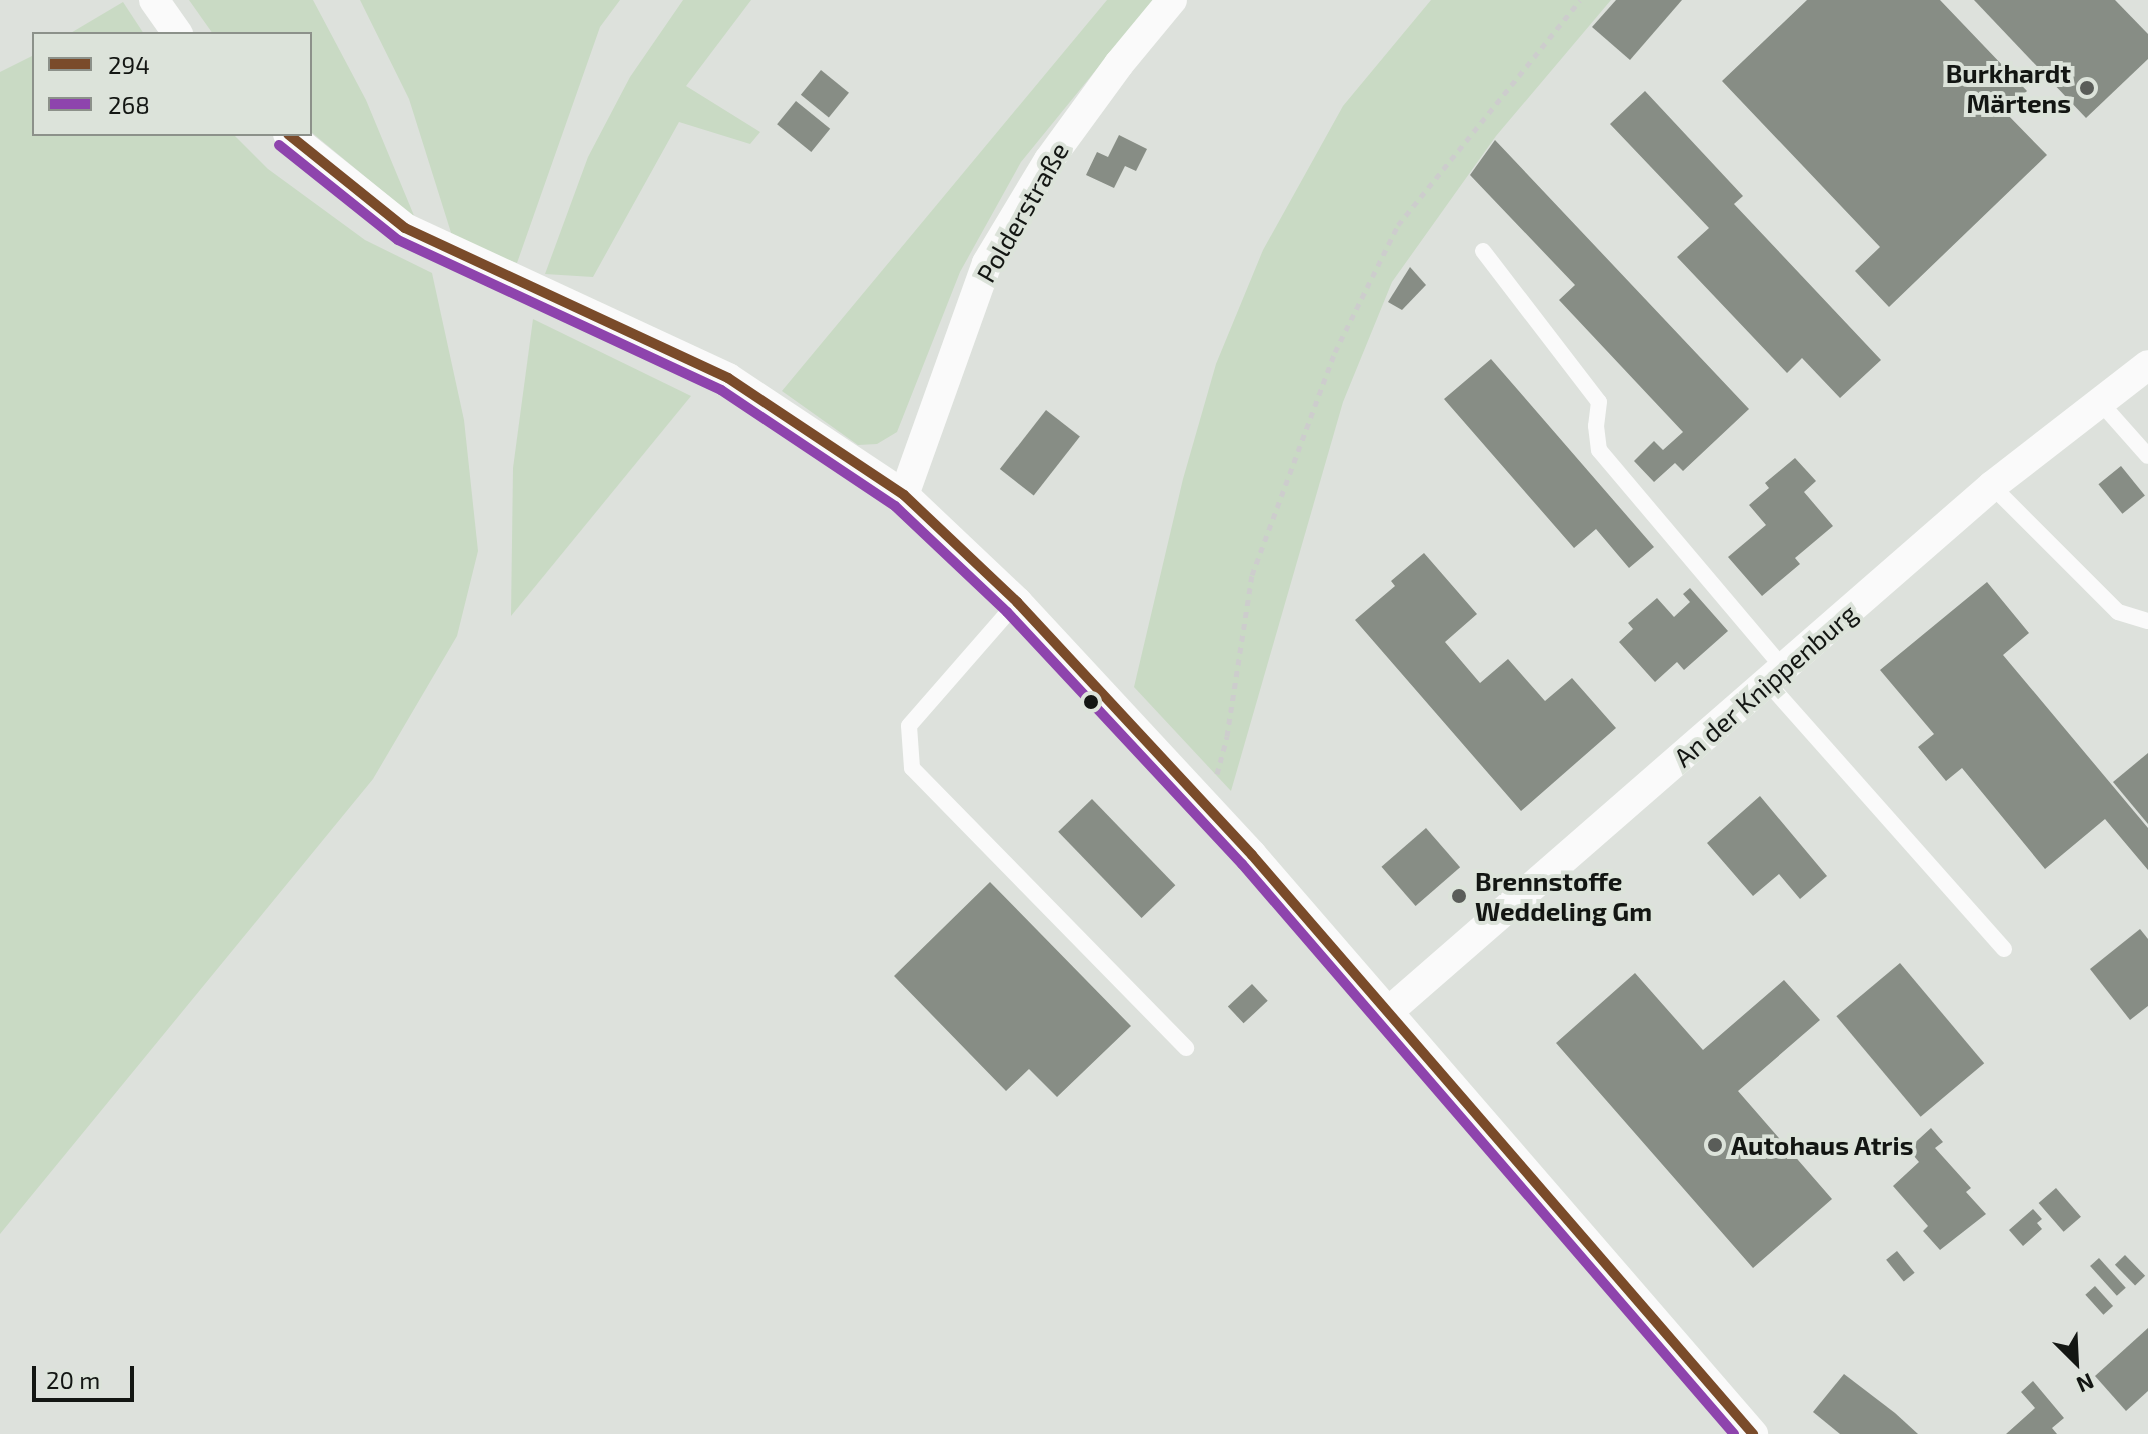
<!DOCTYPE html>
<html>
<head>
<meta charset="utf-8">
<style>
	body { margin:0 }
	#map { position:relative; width:2148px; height:1434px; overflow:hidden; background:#dde1dc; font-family:"Exo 2",sans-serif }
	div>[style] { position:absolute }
	.green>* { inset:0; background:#c9dac4 }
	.building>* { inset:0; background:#878d85; transform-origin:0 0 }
	.path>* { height:5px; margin-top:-2.5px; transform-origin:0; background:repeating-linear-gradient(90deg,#cdcdcd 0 6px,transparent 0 12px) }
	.service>* { height:16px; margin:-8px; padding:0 8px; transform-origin:8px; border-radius:8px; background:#fafafa }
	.minor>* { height:30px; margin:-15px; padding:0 15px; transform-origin:15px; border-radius:15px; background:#fafafa }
	.bus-1>* { height:10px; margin:-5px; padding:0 5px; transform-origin:5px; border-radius:5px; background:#7a4b2a }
	.bus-2>* { height:10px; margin:-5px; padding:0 5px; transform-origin:5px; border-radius:5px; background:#8e44ad }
	.dots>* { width:22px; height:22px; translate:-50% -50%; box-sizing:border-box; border:4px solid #dce3da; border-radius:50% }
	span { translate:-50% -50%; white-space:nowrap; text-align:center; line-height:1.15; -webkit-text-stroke:8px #dce3da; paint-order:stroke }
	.poi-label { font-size:26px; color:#131613; font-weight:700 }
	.right { translate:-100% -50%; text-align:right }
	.left { translate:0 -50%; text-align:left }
	.street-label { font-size:26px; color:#131613 }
	.legend { position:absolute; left:32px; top:32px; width:280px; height:104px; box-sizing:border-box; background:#dce3da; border:2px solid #8c918a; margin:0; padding:10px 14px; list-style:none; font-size:24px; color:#131613 }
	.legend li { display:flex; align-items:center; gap:16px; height:40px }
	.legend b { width:40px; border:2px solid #8c918a }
	.north { position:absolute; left:2036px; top:1322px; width:80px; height:80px; -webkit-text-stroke:6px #dce3da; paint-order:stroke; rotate:156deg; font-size:22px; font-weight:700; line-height:32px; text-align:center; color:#131613 }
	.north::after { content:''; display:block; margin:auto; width:28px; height:36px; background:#131613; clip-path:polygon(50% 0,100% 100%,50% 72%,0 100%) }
	.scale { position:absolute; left:32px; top:1366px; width:102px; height:36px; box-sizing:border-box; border:4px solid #131613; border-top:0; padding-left:10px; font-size:24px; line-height:28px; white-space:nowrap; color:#131613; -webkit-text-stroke:6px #dce3da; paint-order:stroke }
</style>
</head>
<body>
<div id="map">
	<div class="green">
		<i style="clip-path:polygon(189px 0,313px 0,366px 100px,415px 218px,310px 131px,310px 34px,213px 34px)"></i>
		<i style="clip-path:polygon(360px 0,620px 0,600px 27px,517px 263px,453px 239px,409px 99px)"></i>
		<i style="clip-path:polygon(683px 0,751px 0,686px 86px,760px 132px,750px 144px,679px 122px,593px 277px,545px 274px,588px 157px,630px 77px)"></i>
		<i style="clip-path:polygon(1107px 0,1153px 0,1021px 162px,960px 272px,897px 432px,877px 444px,858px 445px,782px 391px)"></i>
		<i style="clip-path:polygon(1431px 0,1611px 0,1496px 136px,1392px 282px,1343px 402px,1231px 791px,1134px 687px,1183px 479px,1216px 364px,1263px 250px,1343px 106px)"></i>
		<i style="clip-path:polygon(123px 2px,144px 34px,69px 34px)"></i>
		<i style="clip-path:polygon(34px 55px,34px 134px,233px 134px,268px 169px,365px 240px,432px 273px,464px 420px,478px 551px,457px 636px,373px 779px,0 1234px,0 72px)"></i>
		<i style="clip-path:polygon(533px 319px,691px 396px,511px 616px,513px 468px)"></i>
	</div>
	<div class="building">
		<i style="clip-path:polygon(1616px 0,1682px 0,1630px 60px,1592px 27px)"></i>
		<i style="clip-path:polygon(1807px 0,1940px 0,2027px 91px,2005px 112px,2047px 155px,1889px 307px,1855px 271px,1880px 247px,1722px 81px)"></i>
		<i style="clip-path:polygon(1974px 0,2115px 0,2148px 34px,2148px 59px,2086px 118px)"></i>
		<i style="left:821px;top:70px;width:36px;height:32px;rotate:39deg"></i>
		<i style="clip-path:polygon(1645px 91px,1743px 196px,1734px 204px,1881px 360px,1840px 398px,1802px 358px,1787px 373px,1677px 257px,1709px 228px,1610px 124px)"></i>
		<i style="left:796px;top:101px;width:44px;height:30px;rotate:39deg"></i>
		<i style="clip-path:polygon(1119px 135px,1147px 149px,1136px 171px,1125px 166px,1114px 188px,1086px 175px,1097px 152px,1108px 157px)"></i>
		<i style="clip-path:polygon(1495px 140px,1749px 409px,1683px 471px,1675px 463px,1654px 482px,1634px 461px,1654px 441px,1663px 450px,1683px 432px,1559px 300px,1575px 285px,1470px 175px)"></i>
		<i style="clip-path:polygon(1410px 267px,1426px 285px,1402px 310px,1388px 302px)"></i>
		<i style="clip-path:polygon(1491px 359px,1654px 547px,1629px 568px,1596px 529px,1574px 548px,1444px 399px)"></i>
		<i style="left:1046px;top:410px;width:43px;height:75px;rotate:38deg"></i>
		<i style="clip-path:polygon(1795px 458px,1816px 481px,1804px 492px,1833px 526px,1795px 558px,1800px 564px,1762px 596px,1728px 557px,1766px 525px,1749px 505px,1769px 488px,1765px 483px)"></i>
		<i style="left:2121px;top:466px;width:38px;height:29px;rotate:51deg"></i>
		<i style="clip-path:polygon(1424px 553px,1477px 614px,1445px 642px,1480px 683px,1508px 659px,1545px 701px,1572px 678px,1616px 728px,1521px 811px,1355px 620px,1395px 586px,1391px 581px)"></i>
		<i style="clip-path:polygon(1987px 582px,2029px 633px,2003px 655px,2148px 828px,2148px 870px,2105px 819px,2045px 869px,1962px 768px,1946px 781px,1918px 747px,1934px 734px,1880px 670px)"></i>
		<i style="clip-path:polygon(1690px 588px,1728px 631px,1684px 670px,1677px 662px,1655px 682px,1619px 642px,1633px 629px,1628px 623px,1657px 598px,1674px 617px,1690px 602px,1683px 594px)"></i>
		<i style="clip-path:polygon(2148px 753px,2148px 824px,2113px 782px)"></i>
		<i style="clip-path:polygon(1760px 796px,1827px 876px,1800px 899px,1779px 874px,1753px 896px,1707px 843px)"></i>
		<i style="left:1092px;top:799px;width:120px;height:47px;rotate:46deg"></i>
		<i style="left:1426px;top:828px;width:52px;height:59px;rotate:49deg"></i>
		<i style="clip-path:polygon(990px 882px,1131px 1026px,1057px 1097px,1029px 1069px,1006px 1091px,894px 976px)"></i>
		<i style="clip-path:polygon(2140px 929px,2148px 939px,2148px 1006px,2130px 1020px,2090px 969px)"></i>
		<i style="left:1900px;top:963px;width:131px;height:83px;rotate:50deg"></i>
		<i style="clip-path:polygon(1635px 973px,1703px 1050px,1784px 980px,1820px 1020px,1738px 1091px,1832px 1199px,1753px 1268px,1556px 1043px)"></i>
		<i style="left:1252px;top:984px;width:23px;height:33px;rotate:47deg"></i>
		<i style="clip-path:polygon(1931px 1128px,1943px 1142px,1935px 1148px,1971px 1188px,1966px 1192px,1986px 1214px,1940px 1250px,1923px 1231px,1928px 1226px,1893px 1186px,1919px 1162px,1908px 1149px)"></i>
		<i style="left:2056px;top:1188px;width:38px;height:23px;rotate:49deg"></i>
		<i style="clip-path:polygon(2033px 1209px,2042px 1219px,2037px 1223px,2042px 1229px,2023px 1246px,2009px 1230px)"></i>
		<i style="left:1897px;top:1251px;width:28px;height:14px;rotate:51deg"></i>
		<i style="left:2125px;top:1255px;width:29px;height:14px;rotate:46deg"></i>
		<i style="left:2099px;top:1258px;width:40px;height:12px;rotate:48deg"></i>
		<i style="left:2095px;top:1286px;width:27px;height:13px;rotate:48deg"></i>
		<i style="clip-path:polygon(2148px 1328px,2148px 1391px,2126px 1411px,2095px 1376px)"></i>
		<i style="clip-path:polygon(1844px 1374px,1895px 1413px,1918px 1434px,1840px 1434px,1813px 1412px)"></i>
		<i style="clip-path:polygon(2033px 1381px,2064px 1418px,2052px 1428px,2057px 1434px,2006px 1434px,2035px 1408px,2021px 1392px)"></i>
	</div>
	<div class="path">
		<i style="left:1217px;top:774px;width:39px;rotate:-75deg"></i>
		<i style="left:1227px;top:736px;width:163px;rotate:-81.2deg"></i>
		<i style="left:1252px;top:575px;width:238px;rotate:-69.6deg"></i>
		<i style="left:1335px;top:352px;width:142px;rotate:-63.6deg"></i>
		<i style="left:1398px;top:225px;width:289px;rotate:-51deg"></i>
	</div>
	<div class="service">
		<i style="left:1483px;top:251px;width:190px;rotate:52.5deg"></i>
		<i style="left:1599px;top:402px;width:24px;rotate:97deg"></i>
		<i style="left:1596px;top:426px;width:24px;rotate:83deg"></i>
		<i style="left:1599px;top:450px;width:285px;rotate:49.8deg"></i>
		<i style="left:2100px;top:402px;width:72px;rotate:48.4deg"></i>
		<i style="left:1992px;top:486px;width:178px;rotate:45deg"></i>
		<i style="left:2118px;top:612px;width:31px;rotate:17deg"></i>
		<i style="left:1017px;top:602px;width:164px;rotate:131.1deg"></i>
		<i style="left:909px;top:726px;width:42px;rotate:85.9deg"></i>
		<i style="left:912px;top:768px;width:392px;rotate:45.6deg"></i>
		<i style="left:1767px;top:682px;width:357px;rotate:48.4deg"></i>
	</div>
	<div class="minor">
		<i style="left:154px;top:0;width:42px;rotate:54.8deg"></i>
		<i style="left:288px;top:134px;width:150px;rotate:38.8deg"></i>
		<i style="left:405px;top:228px;width:356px;rotate:24.9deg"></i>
		<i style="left:728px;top:378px;width:211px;rotate:33.6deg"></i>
		<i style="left:904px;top:495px;width:156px;rotate:43.4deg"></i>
		<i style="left:1017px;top:602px;width:345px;rotate:47.1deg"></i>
		<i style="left:1252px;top:855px;width:766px;rotate:49.13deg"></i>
		<i style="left:904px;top:495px;width:246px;rotate:-70.3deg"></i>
		<i style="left:987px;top:263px;width:120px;rotate:-59deg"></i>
		<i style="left:1049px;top:160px;width:119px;rotate:-53.9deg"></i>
		<i style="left:1119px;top:64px;width:83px;rotate:-50.4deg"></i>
		<i style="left:1388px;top:1012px;width:801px;rotate:-41.05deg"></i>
		<i style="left:1992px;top:486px;width:197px;rotate:-37.8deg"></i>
	</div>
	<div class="bus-1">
		<i style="left:288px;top:134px;width:150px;rotate:38.8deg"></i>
		<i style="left:405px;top:228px;width:356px;rotate:24.9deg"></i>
		<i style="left:728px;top:378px;width:211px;rotate:33.6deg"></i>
		<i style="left:904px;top:495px;width:156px;rotate:43.4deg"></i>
		<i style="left:1017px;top:602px;width:345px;rotate:47.1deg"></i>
		<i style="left:1252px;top:855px;width:766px;rotate:49.13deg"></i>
	</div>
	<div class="bus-2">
		<i style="left:279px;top:145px;width:152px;rotate:38.6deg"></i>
		<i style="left:398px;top:240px;width:356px;rotate:24.9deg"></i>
		<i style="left:721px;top:390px;width:209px;rotate:33.7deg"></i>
		<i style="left:895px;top:506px;width:154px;rotate:43.4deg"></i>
		<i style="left:1007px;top:612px;width:345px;rotate:47deg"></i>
		<i style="left:1242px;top:864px;width:753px;rotate:49.2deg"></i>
	</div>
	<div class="dots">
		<i style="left:2087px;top:88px;background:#5a5d59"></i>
		<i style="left:1091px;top:702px;background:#131613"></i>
		<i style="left:1459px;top:896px;background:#5a5d59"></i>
		<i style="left:1715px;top:1145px;background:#5a5d59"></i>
	</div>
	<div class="poi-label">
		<span class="right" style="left:2071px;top:88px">Burkhardt<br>Märtens</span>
		<span class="left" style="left:1475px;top:896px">Brennstoffe<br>Weddeling Gm</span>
		<span class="left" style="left:1731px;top:1145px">Autohaus Atris</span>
	</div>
	<div class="street-label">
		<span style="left:1022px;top:212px;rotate:-60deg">Polderstraße</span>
		<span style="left:1765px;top:685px;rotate:-41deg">An der Knippenburg</span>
	</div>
	<ul class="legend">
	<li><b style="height:10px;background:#7a4b2a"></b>294</li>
	<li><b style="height:10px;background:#8e44ad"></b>268</li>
	</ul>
	<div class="north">N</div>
	<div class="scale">20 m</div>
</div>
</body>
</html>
